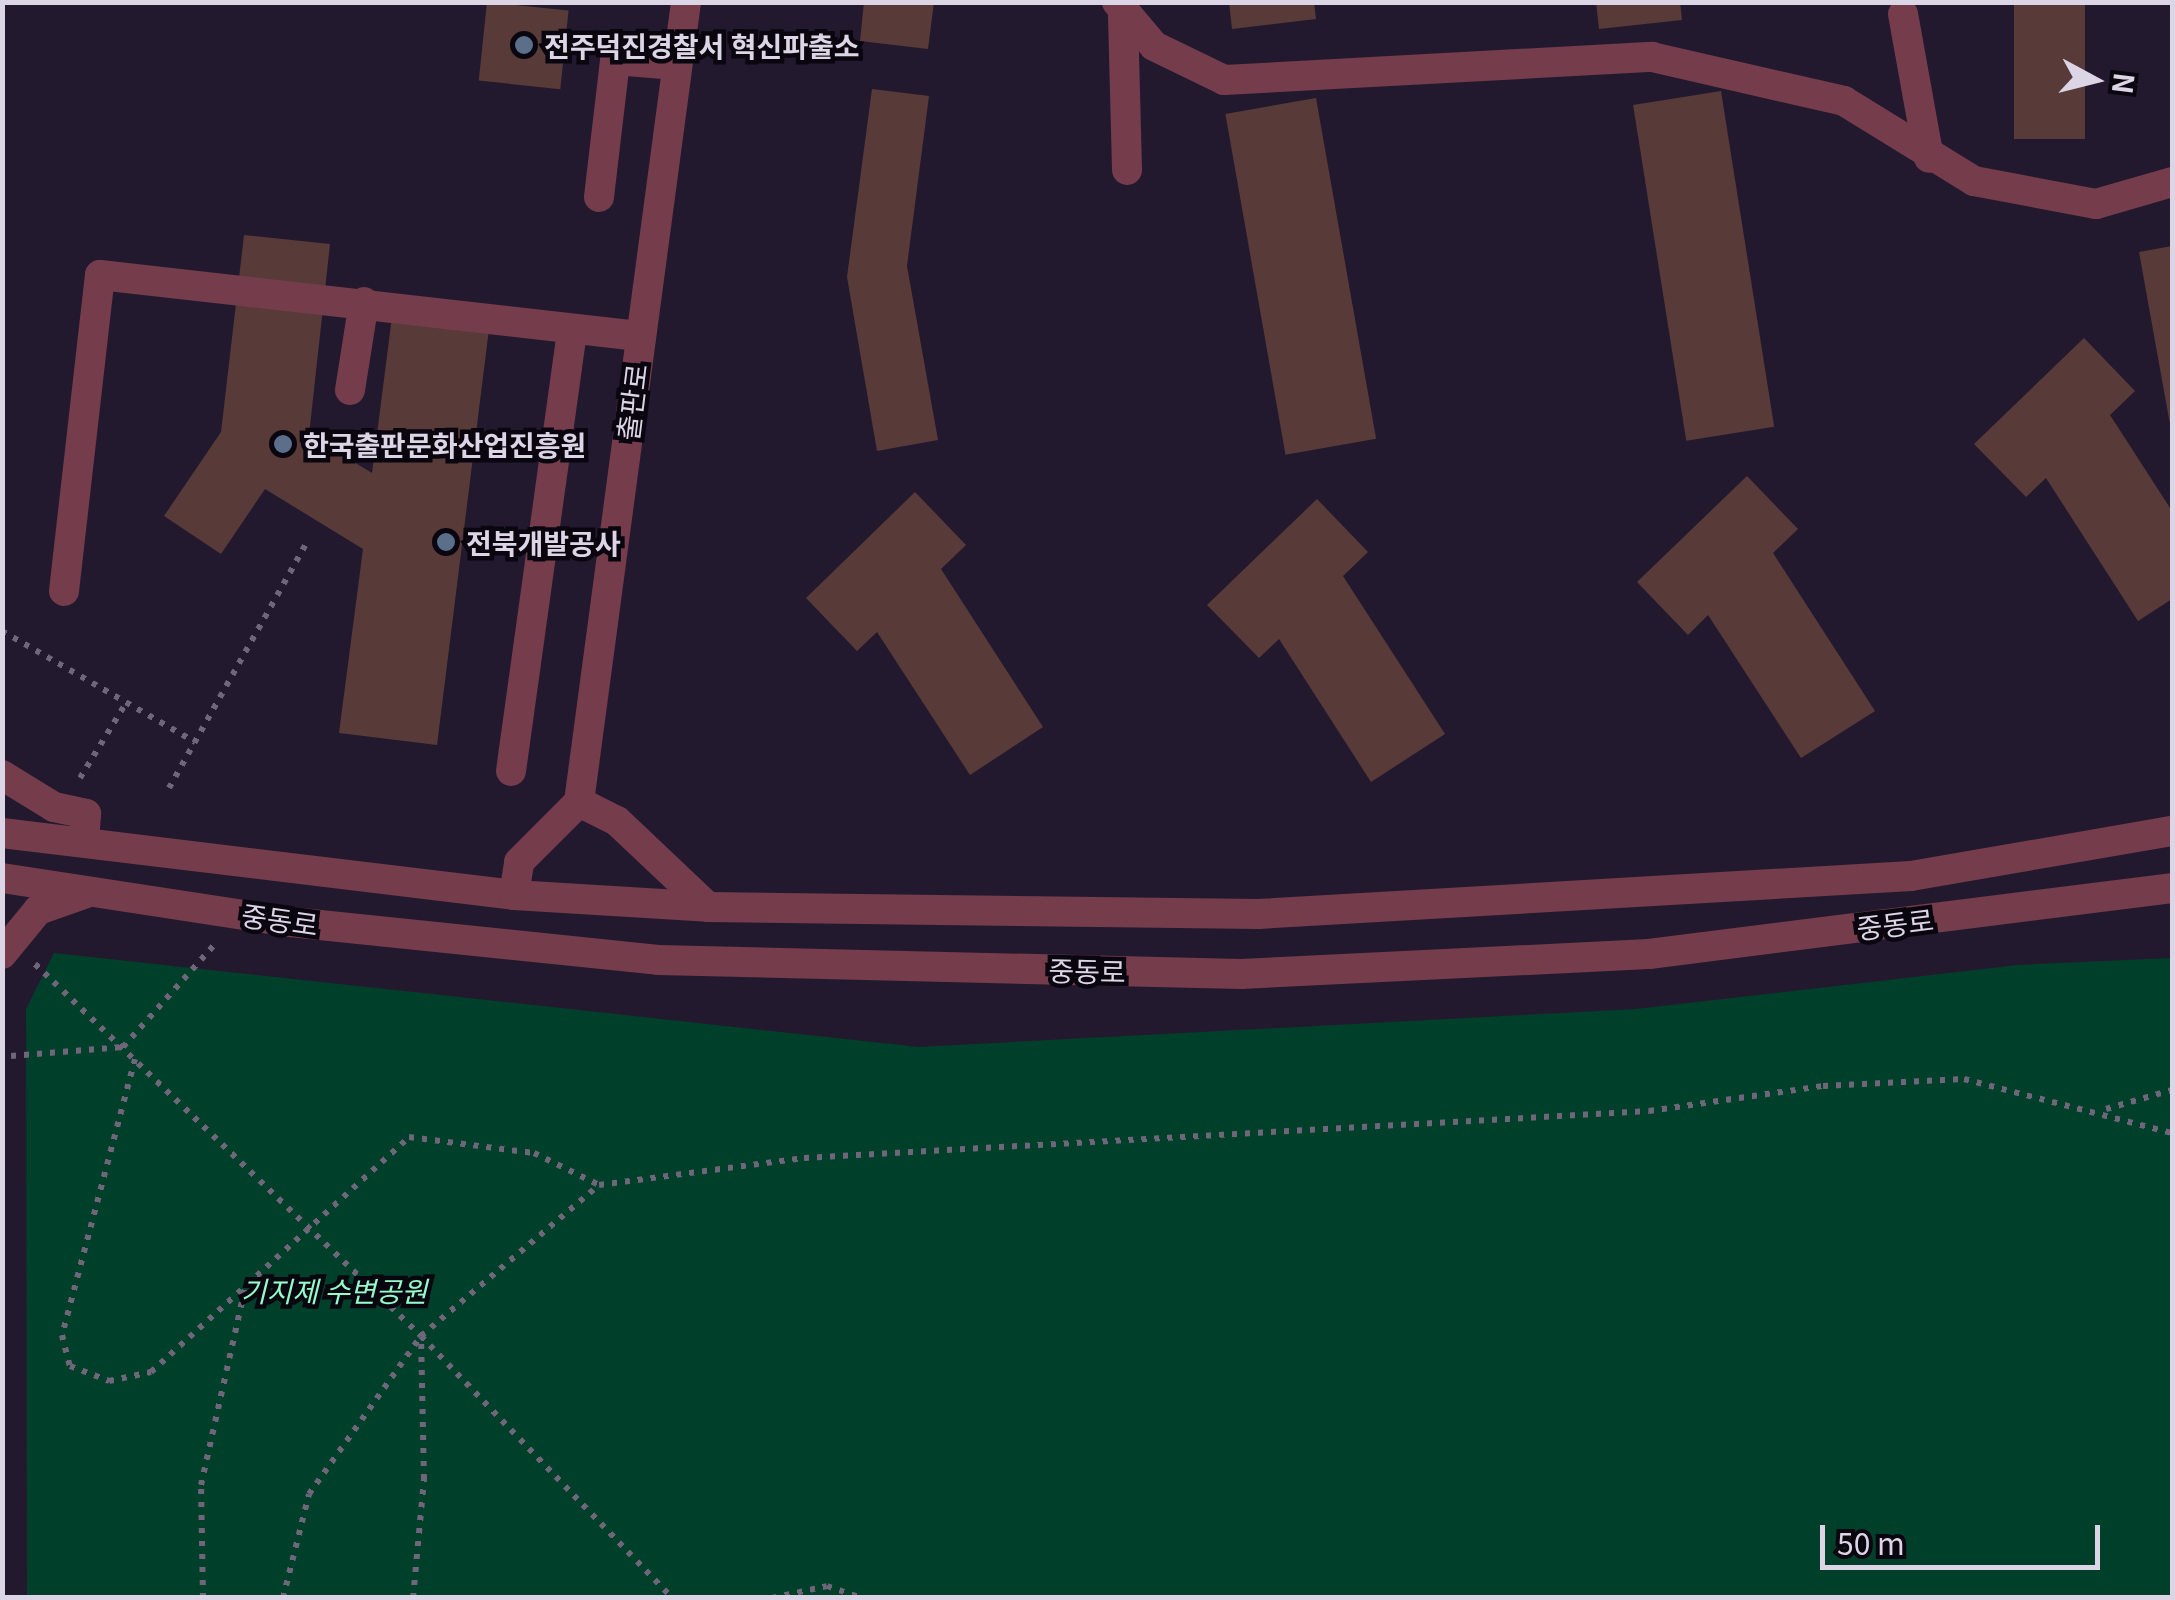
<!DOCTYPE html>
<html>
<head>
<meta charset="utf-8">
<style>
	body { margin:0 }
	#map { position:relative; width:2175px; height:1600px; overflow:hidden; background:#23192f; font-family:Georgia,"Noto Sans KR",serif }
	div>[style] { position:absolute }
	.green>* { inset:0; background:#00402a }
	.building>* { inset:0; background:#583a38; transform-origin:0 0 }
	.path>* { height:6px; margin-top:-3px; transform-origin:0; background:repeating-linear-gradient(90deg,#6f667a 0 5px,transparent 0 13px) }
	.minor>* { height:30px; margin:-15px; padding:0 15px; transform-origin:15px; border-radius:15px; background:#753c4c }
	.dots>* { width:28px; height:28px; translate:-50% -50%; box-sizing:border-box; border:5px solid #0a060f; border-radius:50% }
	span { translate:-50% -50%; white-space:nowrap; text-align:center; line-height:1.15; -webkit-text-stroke:9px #0a060f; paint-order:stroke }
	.poi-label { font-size:28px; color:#dcd5e5; font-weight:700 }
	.left { translate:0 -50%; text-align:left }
	.street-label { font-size:28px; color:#dcd5e5 }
	.park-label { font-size:28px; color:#92fcca; font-style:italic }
	.frame { position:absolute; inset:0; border:5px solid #dcd5e5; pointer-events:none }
	.north { position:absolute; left:2045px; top:30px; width:100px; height:100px; -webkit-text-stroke:8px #0a060f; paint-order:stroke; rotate:97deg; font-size:28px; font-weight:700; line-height:40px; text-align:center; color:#dcd5e5 }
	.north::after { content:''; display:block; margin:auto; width:35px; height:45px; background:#dcd5e5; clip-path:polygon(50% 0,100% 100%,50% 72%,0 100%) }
	.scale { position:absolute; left:1820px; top:1525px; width:280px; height:45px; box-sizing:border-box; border:5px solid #dcd5e5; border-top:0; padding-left:12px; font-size:30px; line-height:35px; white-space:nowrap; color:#dcd5e5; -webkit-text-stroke:8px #0a060f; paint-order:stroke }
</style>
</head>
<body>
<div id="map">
	<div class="green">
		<i style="clip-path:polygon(54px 953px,919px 1047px,1636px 1009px,2018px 965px,2172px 958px,2172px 1597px,27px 1597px,26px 1009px)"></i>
	</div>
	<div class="building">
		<i style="left:487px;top:2px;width:82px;height:79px;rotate:6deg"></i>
		<i style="clip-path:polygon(864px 2px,934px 2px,928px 49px,860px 41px)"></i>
		<i style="clip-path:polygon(1229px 2px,1314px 2px,1316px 19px,1232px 29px)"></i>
		<i style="clip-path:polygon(1596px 2px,1680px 2px,1682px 20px,1599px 29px)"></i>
		<i style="left:2014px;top:2px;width:71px;height:137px"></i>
		<i style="clip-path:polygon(872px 89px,929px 96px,907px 266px,938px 440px,877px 451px,847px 277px)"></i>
		<i style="left:1721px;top:91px;width:340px;height:89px;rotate:81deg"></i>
		<i style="left:1316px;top:98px;width:346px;height:92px;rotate:80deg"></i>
		<i style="clip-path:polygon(244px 235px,330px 244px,309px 435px,372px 473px,393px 309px,490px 321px,437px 745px,339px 733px,363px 549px,265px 489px,221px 554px,164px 516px,221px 432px)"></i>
		<i style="clip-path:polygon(2172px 246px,2172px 430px,2171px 430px,2139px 252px)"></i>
		<i style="clip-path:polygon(2084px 338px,2135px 391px,2110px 415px,2172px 511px,2172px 599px,2138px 621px,2046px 478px,2026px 497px,1974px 444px)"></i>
		<i style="clip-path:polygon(1747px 476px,1798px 529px,1773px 553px,1875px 711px,1801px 758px,1708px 615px,1688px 635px,1637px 582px)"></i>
		<i style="clip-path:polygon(915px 492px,966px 545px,941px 569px,1043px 727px,970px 775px,877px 632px,857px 651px,806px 598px)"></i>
		<i style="clip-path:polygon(1317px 499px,1368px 552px,1343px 576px,1445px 734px,1371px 782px,1279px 639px,1259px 658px,1207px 605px)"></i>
	</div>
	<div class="path">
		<i style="left:2px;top:631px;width:223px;rotate:29.9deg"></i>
		<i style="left:80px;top:778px;width:88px;rotate:-58.5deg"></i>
		<i style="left:169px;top:788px;width:280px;rotate:-60.7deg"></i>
		<i style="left:35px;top:964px;width:536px;rotate:43.94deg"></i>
		<i style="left:421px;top:1336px;width:363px;rotate:46.2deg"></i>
		<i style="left:11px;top:1056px;width:112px;rotate:-4.6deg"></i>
		<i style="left:123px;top:1047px;width:138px;rotate:-48.2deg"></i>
		<i style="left:135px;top:1059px;width:285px;rotate:104.8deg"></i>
		<i style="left:62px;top:1335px;width:32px;rotate:76deg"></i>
		<i style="left:70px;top:1366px;width:42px;rotate:21deg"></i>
		<i style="left:109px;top:1381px;width:43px;rotate:-12.1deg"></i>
		<i style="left:151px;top:1372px;width:349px;rotate:-42.3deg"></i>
		<i style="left:409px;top:1137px;width:126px;rotate:7.3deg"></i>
		<i style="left:534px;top:1153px;width:72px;rotate:26.2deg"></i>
		<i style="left:2106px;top:1109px;width:69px;rotate:-16.1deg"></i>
		<i style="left:203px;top:1598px;width:113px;rotate:-91deg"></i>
		<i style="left:201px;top:1485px;width:206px;rotate:-77.4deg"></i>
		<i style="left:283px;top:1598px;width:107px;rotate:-76deg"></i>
		<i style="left:309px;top:1494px;width:194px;rotate:-54.7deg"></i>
		<i style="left:421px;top:1336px;width:233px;rotate:-40.3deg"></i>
		<i style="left:599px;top:1185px;width:207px;rotate:-7.5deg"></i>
		<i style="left:804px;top:1158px;width:846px;rotate:-3.18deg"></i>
		<i style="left:1649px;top:1111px;width:176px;rotate:-8.2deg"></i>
		<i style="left:1823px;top:1086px;width:141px;rotate:-2.8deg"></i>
		<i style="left:1964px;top:1079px;width:215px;rotate:14.6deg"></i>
		<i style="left:413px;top:1598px;width:120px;rotate:-84.7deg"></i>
		<i style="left:424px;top:1479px;width:143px;rotate:-91.2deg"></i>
		<i style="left:772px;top:1598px;width:56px;rotate:-12.3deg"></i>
		<i style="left:827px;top:1586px;width:37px;rotate:19deg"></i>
	</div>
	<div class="minor">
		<i style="left:1117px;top:2px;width:57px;rotate:49.9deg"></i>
		<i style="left:1154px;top:46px;width:78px;rotate:25.9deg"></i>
		<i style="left:1224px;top:80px;width:429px;rotate:-3.1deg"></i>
		<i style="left:1652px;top:57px;width:197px;rotate:12.9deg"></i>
		<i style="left:1844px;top:101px;width:153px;rotate:31.6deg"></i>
		<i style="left:1974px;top:181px;width:124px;rotate:10.7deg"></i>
		<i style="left:2096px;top:204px;width:79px;rotate:-16.1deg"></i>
		<i style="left:1903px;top:14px;width:146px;rotate:79.8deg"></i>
		<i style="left:1123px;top:16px;width:154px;rotate:88.5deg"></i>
		<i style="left:599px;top:197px;width:138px;rotate:-83.3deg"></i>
		<i style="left:615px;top:60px;width:61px;rotate:4.7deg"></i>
		<i style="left:350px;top:390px;width:89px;rotate:-81deg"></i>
		<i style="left:64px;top:591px;width:318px;rotate:-83.5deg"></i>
		<i style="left:100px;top:275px;width:542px;rotate:6.46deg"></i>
		<i style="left:511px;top:771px;width:446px;rotate:-82.1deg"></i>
		<i style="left:2px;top:775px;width:61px;rotate:31.6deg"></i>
		<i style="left:54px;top:807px;width:33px;rotate:12deg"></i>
		<i style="left:86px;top:814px;width:28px;rotate:94deg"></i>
		<i style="left:579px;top:802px;width:42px;rotate:26.6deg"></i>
		<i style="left:617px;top:821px;width:125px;rotate:43.4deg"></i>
		<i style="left:2px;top:833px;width:516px;rotate:6.9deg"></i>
		<i style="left:514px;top:895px;width:194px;rotate:3.5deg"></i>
		<i style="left:708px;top:907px;width:550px;rotate:0.73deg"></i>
		<i style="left:1258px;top:914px;width:654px;rotate:-3.33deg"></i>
		<i style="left:1911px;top:876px;width:265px;rotate:-9.8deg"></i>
		<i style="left:2px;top:878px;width:292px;rotate:8.7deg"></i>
		<i style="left:291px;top:922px;width:369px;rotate:5.9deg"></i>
		<i style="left:658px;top:960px;width:583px;rotate:1.38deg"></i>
		<i style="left:1241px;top:974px;width:408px;rotate:-2.8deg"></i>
		<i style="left:1649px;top:954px;width:527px;rotate:-7.19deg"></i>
		<i style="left:514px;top:895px;width:33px;rotate:-81deg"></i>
		<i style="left:519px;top:862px;width:85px;rotate:-45deg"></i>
		<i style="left:579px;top:802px;width:807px;rotate:-82.38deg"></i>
		<i style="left:2px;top:954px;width:57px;rotate:-50.7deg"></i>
		<i style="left:38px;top:910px;width:49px;rotate:-19.2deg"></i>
	</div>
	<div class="dots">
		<i style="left:524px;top:45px;background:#5c6f8a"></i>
		<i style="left:283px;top:444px;background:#5c6f8a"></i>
		<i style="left:446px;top:542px;background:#5c6f8a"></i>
	</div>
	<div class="poi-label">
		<span class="left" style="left:544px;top:45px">전주덕진경찰서 혁신파출소</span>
		<span class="left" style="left:303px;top:444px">한국출판문화산업진흥원</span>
		<span class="left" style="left:466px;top:542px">전북개발공사</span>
	</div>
	<div class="street-label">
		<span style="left:631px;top:402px;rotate:-83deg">출판로</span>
		<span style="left:280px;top:919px;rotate:8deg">중동로</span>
		<span style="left:1895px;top:923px;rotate:-7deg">중동로</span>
		<span style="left:1087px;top:970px;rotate:1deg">중동로</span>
	</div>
	<div class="park-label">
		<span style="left:334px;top:1290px">기지제 수변공원</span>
	</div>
	<div class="frame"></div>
	<div class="north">N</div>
	<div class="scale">50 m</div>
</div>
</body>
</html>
